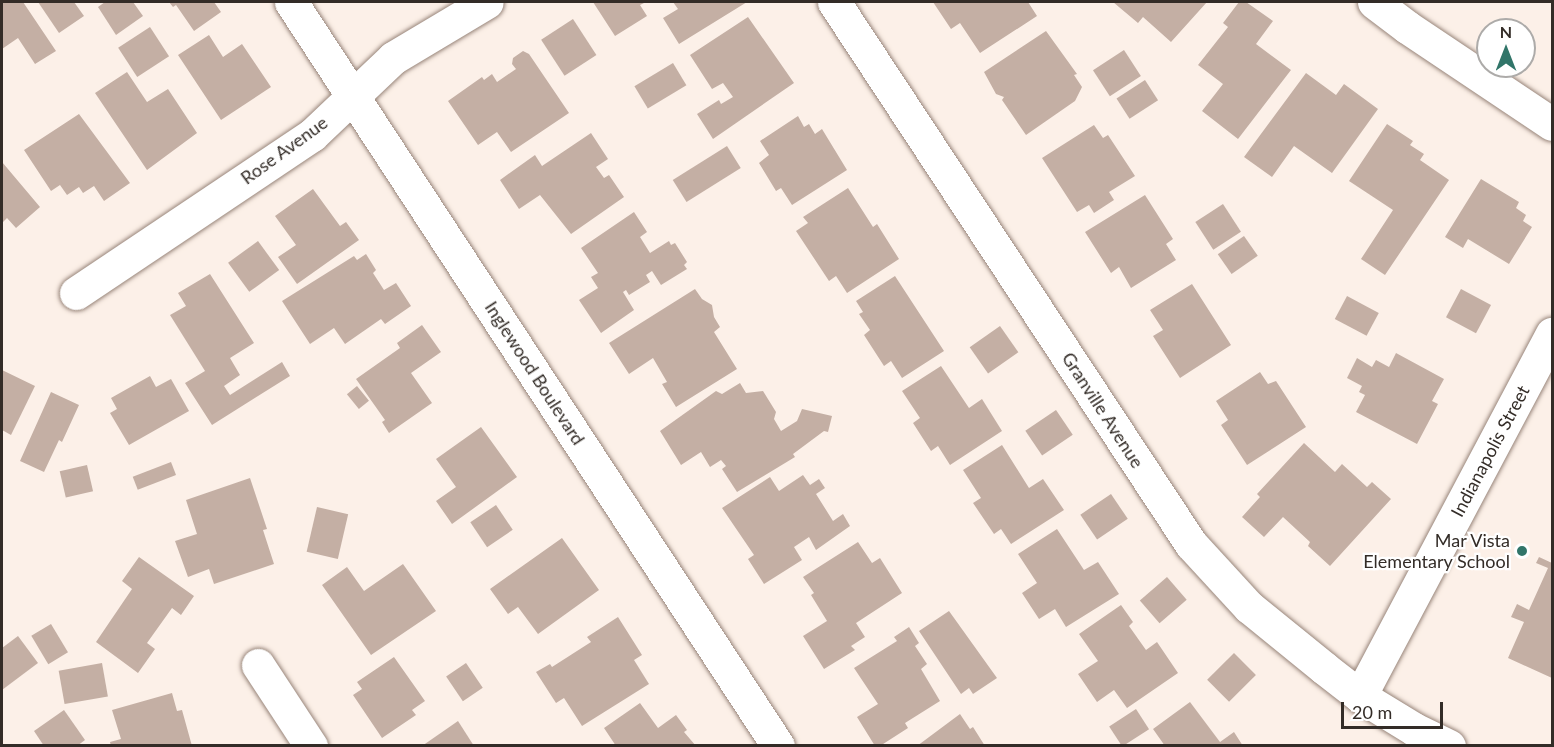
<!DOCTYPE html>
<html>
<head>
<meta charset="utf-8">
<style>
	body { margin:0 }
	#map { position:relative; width:1554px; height:747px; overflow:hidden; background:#fcf0e8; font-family:Lato,sans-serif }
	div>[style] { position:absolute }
	.building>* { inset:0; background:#c4afa4; transform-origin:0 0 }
	.roads { filter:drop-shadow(0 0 2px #98857a) drop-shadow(0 0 2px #98857a) }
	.street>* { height:33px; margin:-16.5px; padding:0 16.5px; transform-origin:16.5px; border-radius:16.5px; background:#fff }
	.dots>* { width:16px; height:16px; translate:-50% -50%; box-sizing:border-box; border:3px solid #fff; border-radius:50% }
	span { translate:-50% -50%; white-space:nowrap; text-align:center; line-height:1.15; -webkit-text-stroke:4.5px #fff; paint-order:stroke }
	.street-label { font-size:18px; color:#332c27 }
	.poi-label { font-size:18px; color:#332c27 }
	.right { translate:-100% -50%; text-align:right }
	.frame { position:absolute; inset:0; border:3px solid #332c27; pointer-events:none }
	.north { position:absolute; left:1476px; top:18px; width:60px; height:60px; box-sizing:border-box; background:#fff; border:2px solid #adaba9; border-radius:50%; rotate:0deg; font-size:16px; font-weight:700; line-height:24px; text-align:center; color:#332c27 }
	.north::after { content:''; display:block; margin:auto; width:21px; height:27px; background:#317569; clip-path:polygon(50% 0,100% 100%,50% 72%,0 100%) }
	.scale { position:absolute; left:1341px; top:702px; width:102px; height:27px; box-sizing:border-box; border:3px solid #332c27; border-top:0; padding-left:8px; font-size:18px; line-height:21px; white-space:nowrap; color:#332c27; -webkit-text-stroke:4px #fff; paint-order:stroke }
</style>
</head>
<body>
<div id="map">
	<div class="building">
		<i style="clip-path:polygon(2px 2px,23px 2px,56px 51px,35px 64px,18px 38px,2px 49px)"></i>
		<i style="clip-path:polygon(38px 2px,74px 2px,84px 16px,59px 33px)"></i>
		<i style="clip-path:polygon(105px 2px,133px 2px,143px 16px,116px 35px,98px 7px)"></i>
		<i style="clip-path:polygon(169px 2px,214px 2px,221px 12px,194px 31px,176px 5px,173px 7px)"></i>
		<i style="clip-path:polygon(593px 2px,646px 2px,640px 5px,647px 16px,615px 36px)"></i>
		<i style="clip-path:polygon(673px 2px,747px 2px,679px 44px,663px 18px,678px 9px)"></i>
		<i style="clip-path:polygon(933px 2px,1028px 2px,1037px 16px,980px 53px,960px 23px,951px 29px)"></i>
		<i style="clip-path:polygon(1113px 2px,1207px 2px,1171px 42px,1143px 17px,1138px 23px)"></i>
		<i style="clip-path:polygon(1239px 2px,1246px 2px,1273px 21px,1256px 44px,1291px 70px,1238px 139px,1202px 111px,1223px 84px,1198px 65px,1228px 27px,1223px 23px)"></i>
		<i style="clip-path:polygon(748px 17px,794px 83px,713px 139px,697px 114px,719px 100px,721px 104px,733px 97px,723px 83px,712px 89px,690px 55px)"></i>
		<i style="left:573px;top:19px;width:43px;height:38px;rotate:57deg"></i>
		<i style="left:150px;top:27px;width:35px;height:38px;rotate:57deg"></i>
		<i style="clip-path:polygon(1046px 31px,1077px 74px,1074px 75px,1082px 87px,1075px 101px,1026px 135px,1002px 100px,1004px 97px,996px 94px,984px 72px)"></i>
		<i style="clip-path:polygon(209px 35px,223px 57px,242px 44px,271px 87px,221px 120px,178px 55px)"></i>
		<i style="left:1124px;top:50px;width:31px;height:37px;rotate:57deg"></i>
		<i style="clip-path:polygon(523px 51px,529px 54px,569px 113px,511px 152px,497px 132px,478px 145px,448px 101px,482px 77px,484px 80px,492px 74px,497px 82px,516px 69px,512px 64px,513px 58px)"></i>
		<i style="left:673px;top:63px;width:26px;height:45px;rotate:59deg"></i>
		<i style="clip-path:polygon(127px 72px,147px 102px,168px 89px,197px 133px,147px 170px,95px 93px)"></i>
		<i style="clip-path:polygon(1306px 73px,1336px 95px,1344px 84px,1378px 109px,1332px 173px,1294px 146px,1272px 177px,1244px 157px)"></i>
		<i style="left:1145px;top:80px;width:24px;height:34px;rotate:57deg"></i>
		<i style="clip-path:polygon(79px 114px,130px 183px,104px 201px,94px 186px,83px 193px,79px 187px,67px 195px,60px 185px,51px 191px,24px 150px)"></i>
		<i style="clip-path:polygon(798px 116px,804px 127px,809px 124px,815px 134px,822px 129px,847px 170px,792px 205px,781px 188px,776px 191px,759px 163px,769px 155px,760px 141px)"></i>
		<i style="clip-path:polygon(1387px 124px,1413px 141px,1410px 145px,1424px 154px,1420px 160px,1449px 180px,1385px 275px,1361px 259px,1393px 210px,1349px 181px)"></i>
		<i style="clip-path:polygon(1094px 125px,1103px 138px,1108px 135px,1135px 176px,1109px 192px,1114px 200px,1094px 213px,1089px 205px,1077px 212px,1042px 158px)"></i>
		<i style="clip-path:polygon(591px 133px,608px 159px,596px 167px,604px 178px,609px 175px,624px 197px,571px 234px,540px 195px,519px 209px,500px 180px,535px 155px,542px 166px)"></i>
		<i style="left:727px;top:146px;width:26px;height:64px;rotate:58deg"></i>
		<i style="clip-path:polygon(2px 162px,40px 207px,16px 228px,7px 218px,2px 223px)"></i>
		<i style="clip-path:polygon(1481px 179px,1519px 202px,1516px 208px,1526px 215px,1523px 221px,1532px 227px,1509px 264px,1468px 239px,1463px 248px,1445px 237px)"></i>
		<i style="clip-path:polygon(848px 188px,873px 227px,877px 224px,899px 259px,847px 293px,836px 276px,829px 281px,796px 231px,808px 223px,803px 217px)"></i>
		<i style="clip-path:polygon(313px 189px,340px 226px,346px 222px,359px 240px,297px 284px,278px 257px,296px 245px,275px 216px)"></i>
		<i style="clip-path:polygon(1145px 195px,1173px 239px,1166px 244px,1176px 260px,1131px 288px,1119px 267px,1111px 273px,1085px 232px)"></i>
		<i style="left:1223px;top:204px;width:33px;height:33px;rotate:57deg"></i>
		<i style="clip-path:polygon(634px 212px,647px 232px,640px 237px,650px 253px,669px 241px,671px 245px,675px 243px,687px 262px,684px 265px,687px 269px,661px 285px,652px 271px,646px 275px,650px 282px,629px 295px,626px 290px,623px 292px,634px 310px,601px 333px,579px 300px,598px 288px,591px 277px,598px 273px,581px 248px)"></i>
		<i style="left:1244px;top:236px;width:24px;height:32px;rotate:55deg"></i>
		<i style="left:258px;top:241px;width:36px;height:37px;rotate:54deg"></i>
		<i style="clip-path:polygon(366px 254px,376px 270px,373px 273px,384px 290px,396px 283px,411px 306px,385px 324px,381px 319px,345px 344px,334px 328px,310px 344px,282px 301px,354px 256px,357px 260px)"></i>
		<i style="clip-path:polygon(210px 274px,254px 343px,230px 358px,240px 375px,224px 386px,230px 395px,282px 362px,290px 376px,212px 425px,185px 383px,205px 371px,170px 315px,186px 306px,178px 293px)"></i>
		<i style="clip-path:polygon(895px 276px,944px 351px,902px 378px,891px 361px,884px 366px,864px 335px,870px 330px,859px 314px,863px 312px,856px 301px)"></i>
		<i style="clip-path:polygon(1192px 284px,1231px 345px,1180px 378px,1153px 336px,1163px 330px,1150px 310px)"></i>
		<i style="clip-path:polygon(695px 289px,702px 299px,712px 305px,714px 317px,720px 327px,714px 332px,737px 369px,676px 407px,662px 384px,667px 382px,653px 358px,629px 374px,609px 343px)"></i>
		<i style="left:1461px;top:289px;width:34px;height:32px;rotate:28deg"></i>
		<i style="left:1347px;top:296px;width:36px;height:26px;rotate:28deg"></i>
		<i style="clip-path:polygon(422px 325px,441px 352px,411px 373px,432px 403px,389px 433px,382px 422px,385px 420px,356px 379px,400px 348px,397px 343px)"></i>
		<i style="left:1000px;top:326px;width:32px;height:37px;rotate:55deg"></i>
		<i style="clip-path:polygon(1396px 353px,1444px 379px,1432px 401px,1438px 404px,1417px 444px,1356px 412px,1365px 395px,1359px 392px,1362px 386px,1347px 378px,1357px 358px,1372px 367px,1376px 360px,1389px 367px)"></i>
		<i style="clip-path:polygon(941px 366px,969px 408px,982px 399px,1002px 431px,950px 465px,938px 446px,931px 451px,913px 423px,920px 418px,902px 391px)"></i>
		<i style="clip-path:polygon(2px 370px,35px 386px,11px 435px,2px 430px)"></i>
		<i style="clip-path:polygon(1260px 372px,1268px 384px,1276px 381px,1306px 427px,1247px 465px,1221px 425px,1228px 420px,1216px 401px)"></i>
		<i style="clip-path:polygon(150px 376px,156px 387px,171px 379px,189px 411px,129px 445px,110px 413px,117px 409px,111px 398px)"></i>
		<i style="clip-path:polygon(740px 383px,746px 393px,763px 391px,776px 412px,774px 419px,781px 431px,797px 421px,802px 409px,832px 416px,828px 432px,824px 431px,793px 454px,795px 457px,737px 492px,722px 469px,726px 466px,721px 460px,710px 467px,701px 452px,681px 465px,660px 431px,716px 391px,722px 394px)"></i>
		<i style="left:357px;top:386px;width:19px;height:13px;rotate:51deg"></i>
		<i style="clip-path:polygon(51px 392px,79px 405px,62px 442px,59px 440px,44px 472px,20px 461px)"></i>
		<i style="left:1056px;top:410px;width:30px;height:37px;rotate:56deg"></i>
		<i style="clip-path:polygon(481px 427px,517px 477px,452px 524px,436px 501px,456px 487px,436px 459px)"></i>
		<i style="clip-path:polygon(1304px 443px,1335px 472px,1342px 464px,1367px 487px,1372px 482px,1391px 499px,1330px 566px,1308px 546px,1310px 542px,1283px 517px,1264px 537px,1242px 517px,1260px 497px,1257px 494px)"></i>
		<i style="clip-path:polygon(1002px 445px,1029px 488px,1043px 479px,1064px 510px,1011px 544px,1001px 529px,994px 534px,973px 503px,981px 498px,963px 470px)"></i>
		<i style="left:171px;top:462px;width:14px;height:41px;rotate:69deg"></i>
		<i style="left:87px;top:465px;width:27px;height:28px;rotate:77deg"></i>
		<i style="clip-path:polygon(803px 475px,810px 485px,819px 479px,825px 488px,816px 494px,833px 521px,843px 514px,850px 526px,816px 550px,809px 537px,794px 547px,802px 560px,764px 584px,748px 559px,754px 555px,722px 508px,770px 477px,779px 491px)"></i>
		<i style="clip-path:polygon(250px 478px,267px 529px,263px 530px,274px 564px,214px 584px,209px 569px,188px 577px,175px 541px,197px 534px,186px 500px)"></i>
		<i style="left:1111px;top:494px;width:30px;height:37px;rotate:56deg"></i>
		<i style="left:496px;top:505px;width:30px;height:31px;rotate:56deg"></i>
		<i style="left:317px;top:507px;width:32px;height:46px;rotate:13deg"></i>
		<i style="clip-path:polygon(1057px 529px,1084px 570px,1098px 562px,1119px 594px,1066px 627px,1055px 609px,1039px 619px,1022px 593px,1037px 583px,1018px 554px)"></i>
		<i style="clip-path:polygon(562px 538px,599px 590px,538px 634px,518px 607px,508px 614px,490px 589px)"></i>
		<i style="clip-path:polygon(858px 542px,872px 563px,880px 558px,902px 593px,856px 623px,865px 637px,851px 646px,855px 650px,824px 669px,803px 636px,827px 621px,811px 595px,814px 593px,803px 577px)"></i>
		<i style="clip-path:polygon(139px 557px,194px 596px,181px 615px,172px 608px,147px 643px,155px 649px,138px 673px,96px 642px,132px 589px,122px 581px)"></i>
		<i style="clip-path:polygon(1539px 557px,1552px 563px,1552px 678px,1508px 658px,1524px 622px,1511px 617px,1517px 604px,1529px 610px,1548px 568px,1536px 563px)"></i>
		<i style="clip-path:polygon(403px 564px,436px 611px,371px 655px,322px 585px,347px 567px,364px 591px)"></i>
		<i style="left:1167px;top:577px;width:30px;height:36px;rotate:49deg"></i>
		<i style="clip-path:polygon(1121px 605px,1133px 622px,1129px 626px,1146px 650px,1157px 642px,1178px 673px,1127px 708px,1114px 690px,1097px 702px,1078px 674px,1098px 661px,1079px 634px)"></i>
		<i style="clip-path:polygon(949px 611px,997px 678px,973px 694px,969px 688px,961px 694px,919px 631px)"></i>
		<i style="clip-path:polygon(618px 617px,642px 655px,634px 660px,649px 684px,582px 726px,564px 698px,556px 703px,536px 672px,550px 664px,552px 667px,591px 642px,587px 637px)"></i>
		<i style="left:51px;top:624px;width:33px;height:23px;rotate:59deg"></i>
		<i style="clip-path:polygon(909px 627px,919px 643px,915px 646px,927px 664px,921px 669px,940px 701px,905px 723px,908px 728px,880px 746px,875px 746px,857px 717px,878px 704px,854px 668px,897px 641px,894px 637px)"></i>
		<i style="clip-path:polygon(18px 636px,38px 663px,2px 690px,2px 648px)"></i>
		<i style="left:1234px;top:653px;width:31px;height:38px;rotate:45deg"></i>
		<i style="clip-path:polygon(394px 657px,425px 701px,412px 710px,416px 715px,382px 738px,353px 695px,362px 689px,357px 682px)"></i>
		<i style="left:102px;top:663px;width:34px;height:44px;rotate:80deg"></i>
		<i style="left:466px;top:663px;width:30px;height:24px;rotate:56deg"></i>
		<i style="clip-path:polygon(172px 693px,177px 711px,182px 710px,192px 746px,111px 746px,110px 742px,121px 739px,112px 710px)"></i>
		<i style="clip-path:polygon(1190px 702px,1220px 742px,1234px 732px,1243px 746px,1165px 746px,1153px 729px)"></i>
		<i style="clip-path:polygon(640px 703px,658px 728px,676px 715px,687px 730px,684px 732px,696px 746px,616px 746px,604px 728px)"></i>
		<i style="left:1136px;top:709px;width:24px;height:32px;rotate:57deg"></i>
		<i style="clip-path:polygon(64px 710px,85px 740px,77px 746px,44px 746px,34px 731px)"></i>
		<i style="clip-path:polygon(960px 714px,970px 729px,973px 727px,985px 746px,917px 746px)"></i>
		<i style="clip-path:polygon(458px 721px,474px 746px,422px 746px)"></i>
	</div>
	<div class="roads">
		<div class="street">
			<i style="left:291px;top:2px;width:889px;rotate:56.79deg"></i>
			<i style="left:834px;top:2px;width:649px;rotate:56.63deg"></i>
			<i style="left:1191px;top:544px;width:86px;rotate:47.4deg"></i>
			<i style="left:1249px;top:607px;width:97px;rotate:39.1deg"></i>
			<i style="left:1324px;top:668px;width:46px;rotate:37.9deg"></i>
			<i style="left:1360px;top:696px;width:63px;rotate:31.4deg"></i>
			<i style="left:1414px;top:729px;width:39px;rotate:26deg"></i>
			<i style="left:1374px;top:2px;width:41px;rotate:37.1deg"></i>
			<i style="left:1407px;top:27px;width:174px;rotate:33.8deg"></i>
			<i style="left:76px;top:293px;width:284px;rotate:-33.8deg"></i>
			<i style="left:312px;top:135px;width:112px;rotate:-43.5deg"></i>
			<i style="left:393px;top:58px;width:109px;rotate:-30.8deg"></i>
			<i style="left:258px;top:665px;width:97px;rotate:56.8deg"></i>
			<i style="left:1360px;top:696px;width:410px;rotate:-62.1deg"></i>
		</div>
	</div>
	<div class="dots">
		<i style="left:1522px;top:551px;background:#317569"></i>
	</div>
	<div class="street-label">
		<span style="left:284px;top:150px;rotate:-36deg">Rose Avenue</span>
		<span style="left:535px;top:373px;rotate:57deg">Inglewood Boulevard</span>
		<span style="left:1103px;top:410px;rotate:57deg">Granville Avenue</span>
		<span style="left:1490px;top:451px;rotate:-62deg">Indianapolis Street</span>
	</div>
	<div class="poi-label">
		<span class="right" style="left:1510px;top:551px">Mar Vista<br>Elementary School</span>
	</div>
	<div class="frame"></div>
	<div class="north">N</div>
	<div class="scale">20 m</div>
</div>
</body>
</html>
